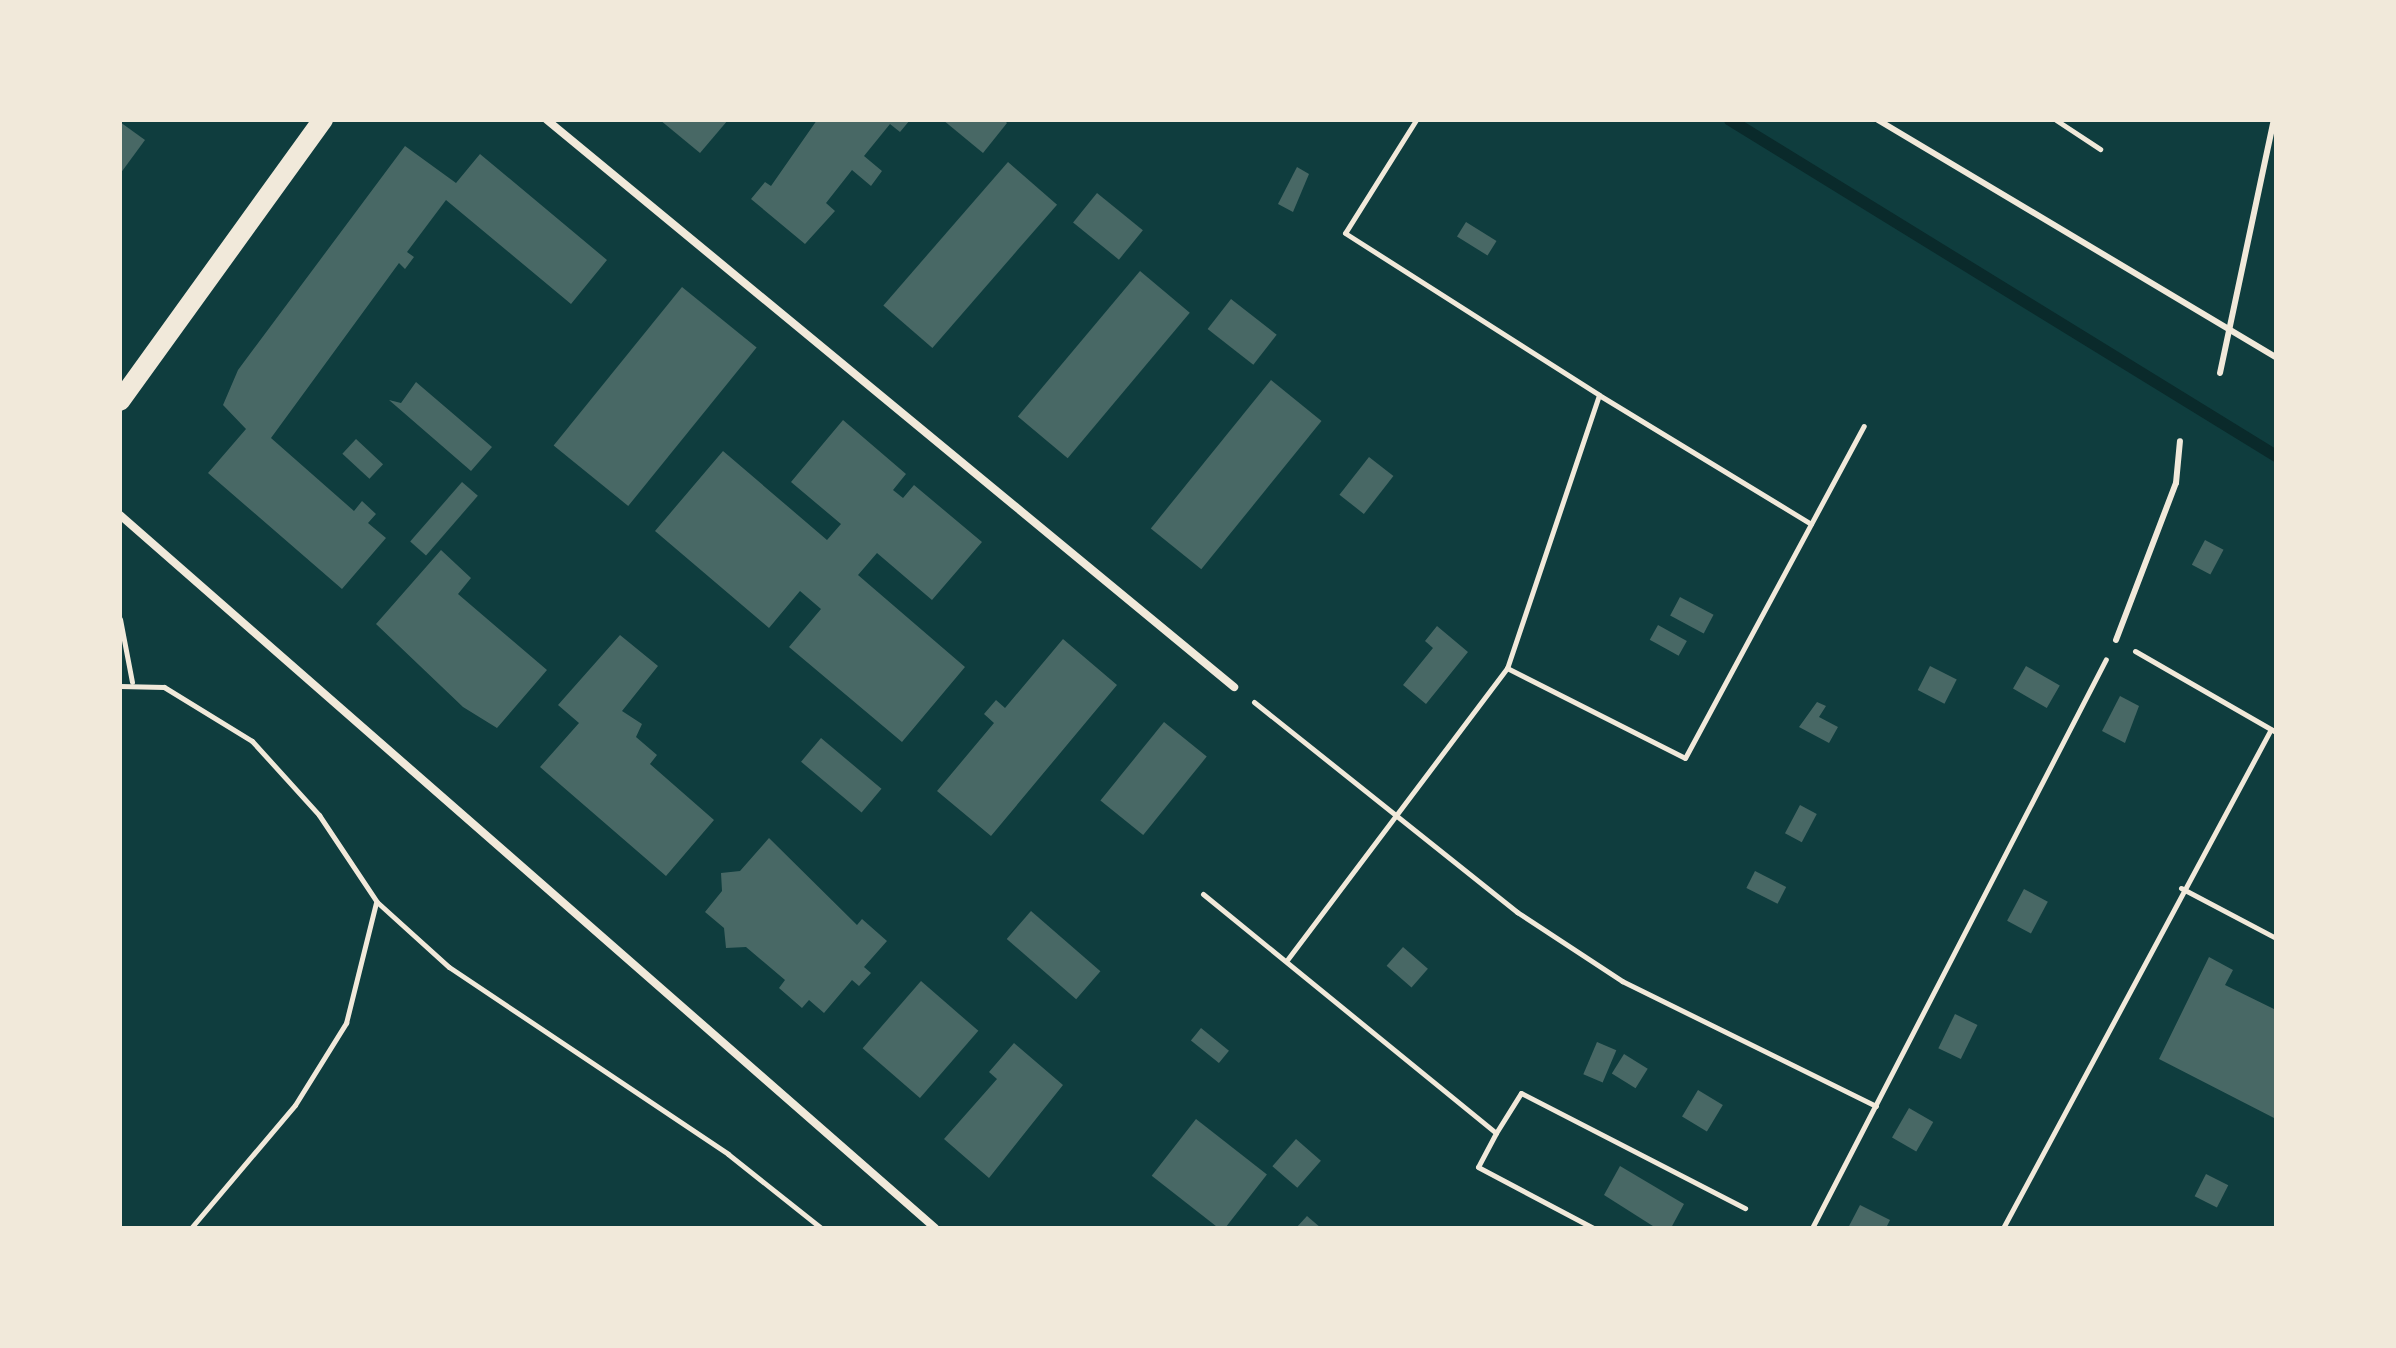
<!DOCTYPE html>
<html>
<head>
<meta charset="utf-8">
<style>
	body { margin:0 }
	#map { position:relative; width:2396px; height:1348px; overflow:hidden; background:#0f3d3e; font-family:Rubik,sans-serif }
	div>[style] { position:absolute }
	.stream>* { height:12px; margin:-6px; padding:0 6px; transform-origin:6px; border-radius:6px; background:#0a2a2b }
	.building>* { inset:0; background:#486865; transform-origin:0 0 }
	.path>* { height:5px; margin:-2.5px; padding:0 2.5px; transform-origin:2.5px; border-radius:2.5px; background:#f1e9da }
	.service>* { height:6px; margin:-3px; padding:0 3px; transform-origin:3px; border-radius:3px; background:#f1e9da }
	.minor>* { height:8px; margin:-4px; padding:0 4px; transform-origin:4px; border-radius:4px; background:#f1e9da }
	.primary>* { height:20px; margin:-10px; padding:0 10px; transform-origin:10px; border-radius:10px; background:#f1e9da }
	span { translate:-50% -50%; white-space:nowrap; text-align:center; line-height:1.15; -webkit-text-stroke:6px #f1e9da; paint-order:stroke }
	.frame { position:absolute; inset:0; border:122px solid #f1e9da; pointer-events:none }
</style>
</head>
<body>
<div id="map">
	<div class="stream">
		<i style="left:1730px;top:120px;width:641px;rotate:31.61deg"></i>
	</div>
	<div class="building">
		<i style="clip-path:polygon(660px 120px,728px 120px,700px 153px)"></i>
		<i style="clip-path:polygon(817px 120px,910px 120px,900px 132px,890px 124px,864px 156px,882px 171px,871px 186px,852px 170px,826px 203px,835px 211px,805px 244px,751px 199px,765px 182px,771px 186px)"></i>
		<i style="clip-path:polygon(943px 120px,1004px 120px,1007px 123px,983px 153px)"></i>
		<i style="clip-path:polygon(120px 122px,145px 140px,120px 174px)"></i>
		<i style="clip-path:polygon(405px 146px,456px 183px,480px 154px,607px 260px,571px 304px,446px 200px,407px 252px,414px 257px,405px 269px,399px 263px,271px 438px,354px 511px,362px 501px,376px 514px,368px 523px,386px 538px,342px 589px,208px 473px,246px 429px,223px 405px,238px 370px)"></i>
		<i style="left:1008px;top:162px;width:65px;height:190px;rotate:41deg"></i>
		<i style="clip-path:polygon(1297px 167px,1309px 174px,1293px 212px,1278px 204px)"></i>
		<i style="left:1097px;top:193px;width:59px;height:38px;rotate:39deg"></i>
		<i style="left:1466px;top:222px;width:36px;height:17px;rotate:32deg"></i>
		<i style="left:1140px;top:271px;width:65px;height:190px;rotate:40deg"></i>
		<i style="left:682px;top:287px;width:96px;height:204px;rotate:39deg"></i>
		<i style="left:1231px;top:299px;width:58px;height:38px;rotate:38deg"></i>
		<i style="left:1271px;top:380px;width:65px;height:191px;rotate:39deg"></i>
		<i style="clip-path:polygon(416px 382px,492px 447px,471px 471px,389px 400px,401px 403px)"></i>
		<i style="clip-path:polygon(843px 420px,906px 474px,893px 490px,903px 498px,914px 485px,982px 542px,932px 600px,877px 553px,858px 575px,965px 667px,902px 742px,789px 647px,821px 609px,800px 591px,769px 628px,655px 531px,723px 451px,827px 540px,841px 524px,791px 482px)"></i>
		<i style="left:356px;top:439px;width:37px;height:20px;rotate:43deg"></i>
		<i style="left:1369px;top:457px;width:31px;height:48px;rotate:38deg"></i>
		<i style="left:462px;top:482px;width:21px;height:79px;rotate:41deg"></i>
		<i style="left:2205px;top:540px;width:21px;height:28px;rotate:28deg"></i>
		<i style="clip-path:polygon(441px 550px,471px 578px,458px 594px,547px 670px,497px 728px,463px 707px,376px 624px)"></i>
		<i style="left:1680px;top:597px;width:38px;height:21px;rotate:28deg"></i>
		<i style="left:1658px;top:625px;width:33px;height:17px;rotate:29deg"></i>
		<i style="clip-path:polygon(1437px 626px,1468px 652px,1426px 704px,1403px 685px,1433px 648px,1425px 641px)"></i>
		<i style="clip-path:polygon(620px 635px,658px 666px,622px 711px,642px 724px,636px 737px,657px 755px,650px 764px,714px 820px,666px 876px,540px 767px,579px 723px,558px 705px)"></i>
		<i style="clip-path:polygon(1063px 639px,1117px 685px,991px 836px,937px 791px,994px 723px,984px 714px,996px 700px,1005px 708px)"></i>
		<i style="left:1930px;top:666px;width:30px;height:27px;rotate:27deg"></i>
		<i style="left:2026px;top:666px;width:39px;height:26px;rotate:30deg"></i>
		<i style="clip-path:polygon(2120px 696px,2139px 706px,2125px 743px,2102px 731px)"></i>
		<i style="clip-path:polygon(1817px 702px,1826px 706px,1819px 717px,1838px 727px,1829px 743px,1799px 727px)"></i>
		<i style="left:1164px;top:722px;width:55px;height:101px;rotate:39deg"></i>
		<i style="left:821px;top:738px;width:79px;height:31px;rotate:40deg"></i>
		<i style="left:1800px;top:805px;width:19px;height:32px;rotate:28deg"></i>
		<i style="clip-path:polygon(769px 838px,857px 925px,862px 919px,887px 941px,864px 967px,871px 973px,859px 986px,852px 980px,824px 1013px,809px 1000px,802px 1008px,779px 988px,785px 980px,746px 947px,726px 948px,724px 928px,705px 912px,722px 891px,721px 873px,740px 871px)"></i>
		<i style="left:1755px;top:871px;width:35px;height:19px;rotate:27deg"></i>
		<i style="left:2024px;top:889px;width:27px;height:36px;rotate:28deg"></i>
		<i style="left:1031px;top:911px;width:92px;height:37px;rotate:41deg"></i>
		<i style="left:1403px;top:947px;width:33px;height:25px;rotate:41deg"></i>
		<i style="clip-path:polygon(2209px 957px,2233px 970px,2225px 985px,2276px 1010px,2276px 1119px,2159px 1059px)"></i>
		<i style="left:921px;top:981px;width:76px;height:89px;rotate:41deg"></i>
		<i style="left:1955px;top:1014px;width:25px;height:38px;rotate:26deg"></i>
		<i style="left:1201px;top:1028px;width:36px;height:16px;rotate:39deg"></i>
		<i style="left:1597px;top:1042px;width:21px;height:35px;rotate:23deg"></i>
		<i style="clip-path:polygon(1014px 1043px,1063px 1085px,989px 1178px,944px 1139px,997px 1079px,989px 1072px)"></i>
		<i style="left:1624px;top:1054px;width:28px;height:23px;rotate:32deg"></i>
		<i style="left:1698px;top:1090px;width:29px;height:31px;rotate:31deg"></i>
		<i style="left:1909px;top:1108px;width:28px;height:34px;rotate:30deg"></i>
		<i style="left:1196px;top:1119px;width:90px;height:72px;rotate:38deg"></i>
		<i style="left:1296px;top:1139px;width:33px;height:36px;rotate:41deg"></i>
		<i style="clip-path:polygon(1620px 1166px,1684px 1204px,1671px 1228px,1656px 1228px,1604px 1195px)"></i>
		<i style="left:2206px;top:1174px;width:25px;height:25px;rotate:27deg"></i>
		<i style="clip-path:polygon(1860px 1205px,1890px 1220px,1886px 1228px,1848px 1228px)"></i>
		<i style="clip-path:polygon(1307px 1216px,1321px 1228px,1296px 1228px)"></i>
	</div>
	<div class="path">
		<i style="left:1416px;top:120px;width:133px;rotate:122.1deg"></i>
		<i style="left:1345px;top:233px;width:301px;rotate:32.5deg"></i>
		<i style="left:1599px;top:395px;width:288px;rotate:108.6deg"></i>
		<i style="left:1507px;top:668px;width:199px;rotate:26.8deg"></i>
		<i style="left:1685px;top:758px;width:377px;rotate:-61.7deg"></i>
		<i style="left:2056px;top:120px;width:53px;rotate:33.4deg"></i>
		<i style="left:1599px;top:395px;width:248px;rotate:31.3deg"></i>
		<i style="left:120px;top:619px;width:64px;rotate:79.2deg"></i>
		<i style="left:2135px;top:651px;width:163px;rotate:29.9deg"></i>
		<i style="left:120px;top:686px;width:44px;rotate:1.3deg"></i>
		<i style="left:164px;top:687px;width:103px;rotate:31.5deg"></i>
		<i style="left:252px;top:741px;width:100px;rotate:47.8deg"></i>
		<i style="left:319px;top:815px;width:105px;rotate:56.3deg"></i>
		<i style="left:377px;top:902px;width:97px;rotate:42.1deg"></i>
		<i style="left:449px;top:967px;width:336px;rotate:33.8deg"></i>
		<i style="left:728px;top:1154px;width:119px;rotate:38.5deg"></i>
		<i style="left:1254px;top:702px;width:337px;rotate:38.6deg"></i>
		<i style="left:1517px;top:912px;width:126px;rotate:33.3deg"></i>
		<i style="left:1622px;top:981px;width:283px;rotate:26.2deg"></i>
		<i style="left:2181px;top:888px;width:107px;rotate:27.8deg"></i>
		<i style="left:1203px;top:894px;width:378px;rotate:39.2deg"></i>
		<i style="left:1496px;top:1133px;width:38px;rotate:118deg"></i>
		<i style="left:1478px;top:1167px;width:130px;rotate:27.9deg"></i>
		<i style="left:1287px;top:960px;width:366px;rotate:-53deg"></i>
		<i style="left:1496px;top:1133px;width:47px;rotate:-58deg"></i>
		<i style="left:1521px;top:1093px;width:252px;rotate:27.2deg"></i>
		<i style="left:191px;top:1228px;width:161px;rotate:-49.8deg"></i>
		<i style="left:295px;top:1105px;width:97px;rotate:-58.1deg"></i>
		<i style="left:346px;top:1023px;width:124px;rotate:-76deg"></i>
		<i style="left:230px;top:1228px;width:136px"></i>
		<i style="left:1812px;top:1228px;width:640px;rotate:-62.67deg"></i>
		<i style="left:2003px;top:1228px;width:566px;rotate:-61.76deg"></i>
	</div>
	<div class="service">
		<i style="left:1878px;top:120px;width:463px;rotate:30.8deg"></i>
		<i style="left:2220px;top:373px;width:259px;rotate:-78deg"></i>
		<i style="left:2116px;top:640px;width:168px;rotate:-69.1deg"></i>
		<i style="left:2176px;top:483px;width:42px;rotate:-84.6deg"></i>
	</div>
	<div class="minor">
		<i style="left:547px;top:120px;width:891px;rotate:39.53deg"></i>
		<i style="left:120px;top:515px;width:1083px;rotate:41.18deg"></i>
	</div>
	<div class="primary">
		<i style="left:120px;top:401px;width:347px;rotate:-54.2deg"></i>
	</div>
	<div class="frame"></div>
</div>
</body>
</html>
